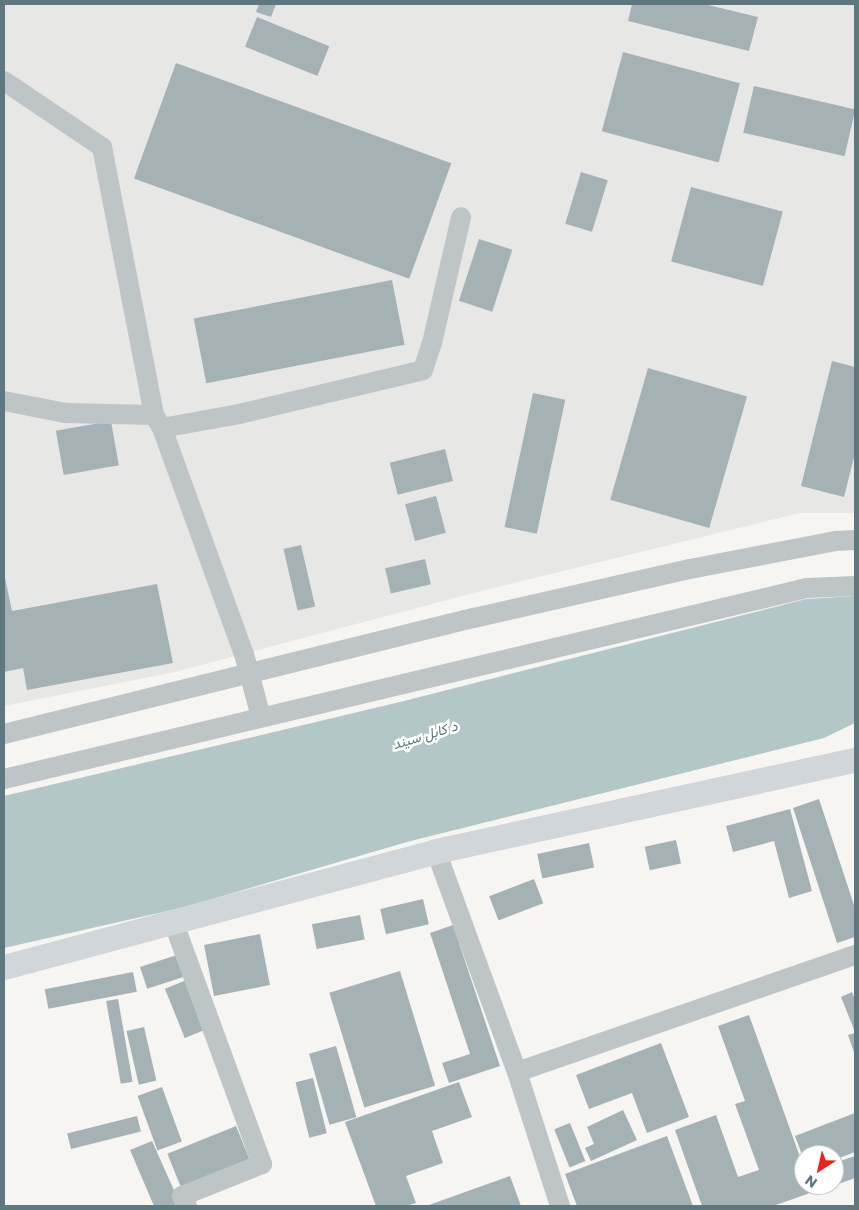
<!DOCTYPE html>
<html>
<head>
<meta charset="utf-8">
<style>
	body { margin:0 }
	#map { position:relative; width:859px; height:1210px; overflow:hidden; background:#f6f5f2; font-family:Poppins,Vazirmatn,sans-serif }
	div>[style] { position:absolute }
	.built>* { inset:0; background:#e7e7e6 }
	.water>* { inset:0; background:#b4c7c8 }
	.building>* { inset:0; background:#a5b2b5; transform-origin:0 0 }
	.minor>* { height:20px; margin:-10px; padding:0 10px; transform-origin:10px; border-radius:10px; background:#bec5c7 }
	.major>* { height:25px; margin:-12.5px; padding:0 12.5px; transform-origin:12.5px; border-radius:12.5px; background:#d0d6d9 }
	span { translate:-50% -50%; white-space:nowrap; text-align:center; line-height:1.15; -webkit-text-stroke:5px #fff; paint-order:stroke }
	.water-label { font-size:14px; color:#5a787b; font-style:italic }
	.frame { position:absolute; inset:0; border:5px solid #5f787f; pointer-events:none }
	.north { position:absolute; left:794px; top:1145px; width:50px; height:50px; box-sizing:border-box; background:#fff; border:1px solid #bfc9cc; border-radius:50%; rotate:215deg; font-size:14px; font-weight:700; line-height:20px; text-align:center; color:#5f787f }
	.north::after { content:''; display:block; margin:auto; width:18px; height:22px; background:#ee211a; clip-path:polygon(50% 0,100% 100%,50% 72%,0 100%) }
</style>
</head>
<body>
<div id="map">
	<div class="built">
		<i style="clip-path:polygon(4px 4px,855px 4px,855px 513px,800px 513px,485px 590px,175px 672px,4px 706px)"></i>
	</div>
	<div class="water">
		<i style="clip-path:polygon(855px 596px,855px 723px,824px 738px,407px 842px,185px 907px,4px 948px,4px 796px,404px 701px,806px 599px)"></i>
	</div>
	<div class="building">
		<i style="clip-path:polygon(259px 4px,276px 4px,271px 17px,256px 12px)"></i>
		<i style="clip-path:polygon(632px 4px,704px 4px,758px 17px,749px 51px,628px 21px)"></i>
		<i style="left:257px;top:17px;width:78px;height:32px;rotate:22deg"></i>
		<i style="left:623px;top:52px;width:121px;height:82px;rotate:15deg"></i>
		<i style="left:176px;top:63px;width:293px;height:123px;rotate:20deg"></i>
		<i style="left:754px;top:86px;width:104px;height:48px;rotate:13deg"></i>
		<i style="left:581px;top:172px;width:28px;height:54px;rotate:17deg"></i>
		<i style="left:691px;top:187px;width:95px;height:77px;rotate:15deg"></i>
		<i style="left:479px;top:239px;width:35px;height:65px;rotate:18deg"></i>
		<i style="left:392px;top:280px;width:66px;height:202px;rotate:79deg"></i>
		<i style="clip-path:polygon(832px 361px,855px 367px,855px 453px,844px 497px,801px 486px)"></i>
		<i style="left:648px;top:368px;width:103px;height:137px;rotate:16deg"></i>
		<i style="left:533px;top:393px;width:33px;height:137px;rotate:12deg"></i>
		<i style="left:111px;top:421px;width:45px;height:56px;rotate:80deg"></i>
		<i style="left:445px;top:449px;width:33px;height:57px;rotate:76deg"></i>
		<i style="left:436px;top:496px;width:38px;height:32px;rotate:75deg"></i>
		<i style="left:301px;top:545px;width:63px;height:18px;rotate:77deg"></i>
		<i style="left:425px;top:559px;width:26px;height:41px;rotate:77deg"></i>
		<i style="clip-path:polygon(4px 573px,12px 611px,157px 584px,173px 663px,27px 690px,23px 668px,4px 672px)"></i>
		<i style="clip-path:polygon(819px 799px,855px 908px,855px 937px,837px 943px,793px 808px)"></i>
		<i style="clip-path:polygon(790px 809px,812px 891px,789px 898px,774px 841px,733px 852px,726px 826px)"></i>
		<i style="left:676px;top:840px;width:24px;height:32px;rotate:78deg"></i>
		<i style="left:589px;top:843px;width:25px;height:53px;rotate:78deg"></i>
		<i style="left:534px;top:879px;width:26px;height:48px;rotate:69deg"></i>
		<i style="left:423px;top:899px;width:26px;height:44px;rotate:77deg"></i>
		<i style="left:360px;top:915px;width:25px;height:49px;rotate:79deg"></i>
		<i style="clip-path:polygon(453px 925px,500px 1066px,449px 1083px,442px 1063px,470px 1054px,430px 933px)"></i>
		<i style="left:260px;top:934px;width:52px;height:57px;rotate:79deg"></i>
		<i style="left:180px;top:954px;width:23px;height:42px;rotate:72deg"></i>
		<i style="left:400px;top:971px;width:120px;height:74px;rotate:73deg"></i>
		<i style="left:133px;top:972px;width:20px;height:90px;rotate:79deg"></i>
		<i style="left:189px;top:979px;width:53px;height:26px;rotate:68deg"></i>
		<i style="clip-path:polygon(852px 992px,855px 999px,855px 1032px,841px 997px)"></i>
		<i style="left:118px;top:999px;width:84px;height:12px;rotate:80deg"></i>
		<i style="clip-path:polygon(749px 1015px,804px 1168px,804px 1185px,810px 1185px,813px 1192px,773px 1206px,702px 1206px,675px 1130px,716px 1115px,738px 1177px,759px 1170px,735px 1104px,745px 1101px,718px 1026px)"></i>
		<i style="left:144px;top:1027px;width:55px;height:18px;rotate:77deg"></i>
		<i style="clip-path:polygon(855px 1033px,855px 1055px,848px 1035px)"></i>
		<i style="clip-path:polygon(661px 1043px,689px 1117px,647px 1133px,632px 1093px,589px 1109px,576px 1075px)"></i>
		<i style="left:336px;top:1046px;width:74px;height:28px;rotate:74deg"></i>
		<i style="left:313px;top:1078px;width:57px;height:18px;rotate:76deg"></i>
		<i style="clip-path:polygon(459px 1082px,472px 1117px,432px 1131px,443px 1163px,406px 1176px,416px 1203px,406px 1206px,376px 1206px,345px 1122px)"></i>
		<i style="left:162px;top:1087px;width:58px;height:26px;rotate:70deg"></i>
		<i style="clip-path:polygon(623px 1110px,637px 1140px,591px 1161px,585px 1148px,594px 1144px,587px 1127px)"></i>
		<i style="clip-path:polygon(855px 1113px,855px 1152px,834px 1160px,834px 1155px,804px 1155px,804px 1160px,795px 1136px)"></i>
		<i style="left:137px;top:1116px;width:16px;height:72px;rotate:76deg"></i>
		<i style="left:570px;top:1123px;width:41px;height:17px;rotate:68deg"></i>
		<i style="left:236px;top:1126px;width:38px;height:74px;rotate:68deg"></i>
		<i style="clip-path:polygon(667px 1136px,693px 1206px,577px 1206px,565px 1174px)"></i>
		<i style="clip-path:polygon(152px 1141px,181px 1206px,154px 1206px,130px 1150px)"></i>
		<i style="clip-path:polygon(855px 1156px,855px 1178px,817px 1192px,815px 1185px,834px 1185px,834px 1163px)"></i>
		<i style="clip-path:polygon(510px 1176px,521px 1206px,426px 1206px)"></i>
	</div>
	<div class="minor">
		<i style="left:4px;top:81px;width:118px;rotate:34deg"></i>
		<i style="left:102px;top:147px;width:273px;rotate:79deg"></i>
		<i style="left:154px;top:415px;width:15px;rotate:58deg"></i>
		<i style="left:162px;top:428px;width:240px;rotate:70.1deg"></i>
		<i style="left:244px;top:654px;width:65px;rotate:74.9deg"></i>
		<i style="left:4px;top:401px;width:62px;rotate:11.1deg"></i>
		<i style="left:65px;top:413px;width:89px;rotate:1.3deg"></i>
		<i style="left:162px;top:428px;width:78px;rotate:-10.3deg"></i>
		<i style="left:239px;top:414px;width:189px;rotate:-13.4deg"></i>
		<i style="left:423px;top:370px;width:28px;rotate:-72deg"></i>
		<i style="left:432px;top:343px;width:129px;rotate:-77deg"></i>
		<i style="left:4px;top:734px;width:484px;rotate:-13.9deg"></i>
		<i style="left:474px;top:618px;width:221px;rotate:-12.8deg"></i>
		<i style="left:690px;top:569px;width:149px;rotate:-10.9deg"></i>
		<i style="left:836px;top:541px;width:19px;rotate:-3deg"></i>
		<i style="left:4px;top:779px;width:825px;rotate:-13.38deg"></i>
		<i style="left:807px;top:588px;width:48px;rotate:-2.4deg"></i>
		<i style="left:436px;top:851px;width:235px;rotate:69.9deg"></i>
		<i style="left:517px;top:1072px;width:141px;rotate:72.2deg"></i>
		<i style="left:173px;top:921px;width:259px;rotate:69.9deg"></i>
		<i style="left:262px;top:1164px;width:86px;rotate:158.2deg"></i>
		<i style="left:182px;top:1196px;width:11px;rotate:63deg"></i>
		<i style="left:517px;top:1072px;width:358px;rotate:-19.1deg"></i>
	</div>
	<div class="major">
		<i style="left:4px;top:967px;width:447px;rotate:-15deg"></i>
		<i style="left:436px;top:851px;width:429px;rotate:-12.3deg"></i>
	</div>
	<div class="water-label">
		<span style="left:425px;top:735px;rotate:-17deg">د کابل سيند</span>
	</div>
	<div class="frame"></div>
	<div class="north">N</div>
</div>
</body>
</html>
